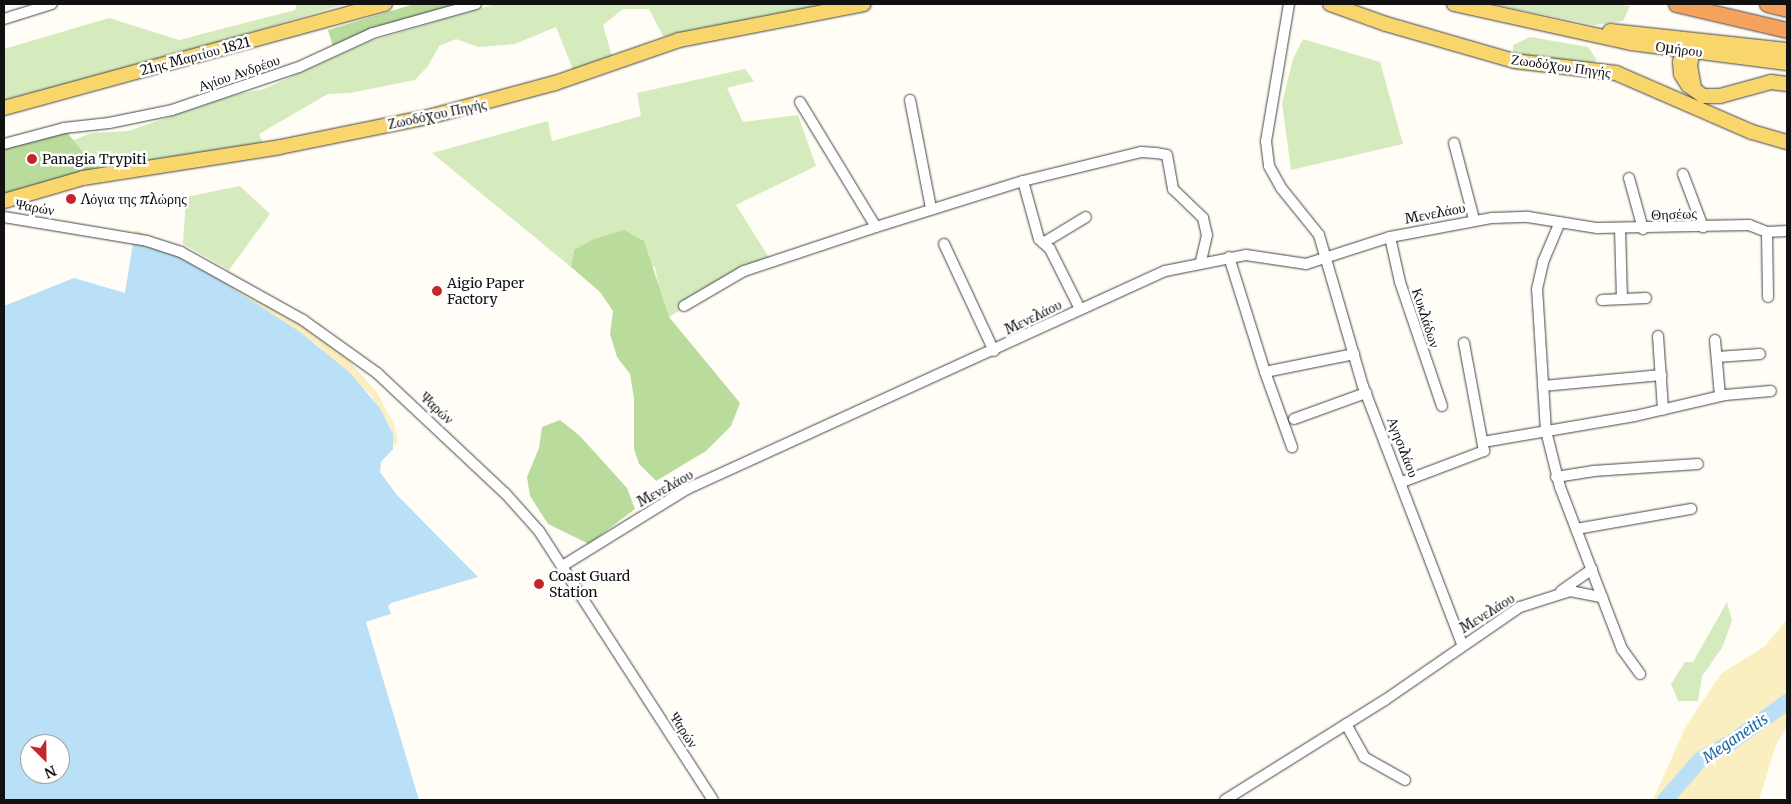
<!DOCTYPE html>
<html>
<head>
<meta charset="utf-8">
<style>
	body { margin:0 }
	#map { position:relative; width:1791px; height:804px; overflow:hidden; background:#fffdf5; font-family:Merriweather,serif }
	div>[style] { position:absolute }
	.green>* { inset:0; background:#d5ebbd }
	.forest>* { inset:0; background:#b9dc9c }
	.sand>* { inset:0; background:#fbeec1 }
	.water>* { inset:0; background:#b9e0f7 }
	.pier>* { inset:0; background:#fffdf5 }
	.river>* { height:16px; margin:-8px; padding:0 8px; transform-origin:8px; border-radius:8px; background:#b9e0f7 }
	.roads { filter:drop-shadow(0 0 1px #444) drop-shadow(0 0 1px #444) }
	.minor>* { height:10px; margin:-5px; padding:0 5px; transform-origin:5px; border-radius:5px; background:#fff }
	.major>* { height:14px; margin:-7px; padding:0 7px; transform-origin:7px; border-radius:7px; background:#f9d66b }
	.highway>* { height:15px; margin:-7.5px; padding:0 7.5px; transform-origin:7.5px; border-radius:7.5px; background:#f5a25d }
	.dots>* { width:14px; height:14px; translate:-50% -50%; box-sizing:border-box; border:2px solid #fff; border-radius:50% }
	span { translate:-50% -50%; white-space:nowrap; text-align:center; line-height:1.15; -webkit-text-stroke:5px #fff; paint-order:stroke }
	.street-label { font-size:14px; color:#111 }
	.poi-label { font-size:14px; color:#111 }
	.left { translate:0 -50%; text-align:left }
	.water-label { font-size:15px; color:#1768a6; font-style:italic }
	.frame { position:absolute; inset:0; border:5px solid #111; pointer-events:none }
	.north { position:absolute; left:20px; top:734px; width:50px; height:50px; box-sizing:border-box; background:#fff; border:1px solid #a0a0a0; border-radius:50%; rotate:157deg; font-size:14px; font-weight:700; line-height:20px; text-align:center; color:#111 }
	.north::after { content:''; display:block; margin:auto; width:18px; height:22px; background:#c4262e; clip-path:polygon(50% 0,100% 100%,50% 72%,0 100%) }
</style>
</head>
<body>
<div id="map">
	<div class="green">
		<i style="clip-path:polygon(297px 4px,345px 4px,171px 56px,4px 100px,4px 49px,109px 18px,179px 40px,295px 10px)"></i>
		<i style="clip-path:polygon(495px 4px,832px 4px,663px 36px,649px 9px,623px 9px,603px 25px,612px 56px,573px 70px,556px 27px,515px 44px,478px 47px,456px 39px,439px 46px,428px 66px,415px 80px,350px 93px,328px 94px,259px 134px,264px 145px,90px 172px,69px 142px,91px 133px,128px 131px,234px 95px,264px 89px,368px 42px)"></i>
		<i style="clip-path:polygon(1492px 4px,1611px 4px,1630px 6px,1623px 21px,1595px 25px)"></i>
		<i style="clip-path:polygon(1530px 37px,1588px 47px,1597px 60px,1592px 63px,1531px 59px,1513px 53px,1513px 45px)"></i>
		<i style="clip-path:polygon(1303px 39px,1380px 62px,1403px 144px,1291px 170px,1282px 103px,1293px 59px)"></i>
		<i style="clip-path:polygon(745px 69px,754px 81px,727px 88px,743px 122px,798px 115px,816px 166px,736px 205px,773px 264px,727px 282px,669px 317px,662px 305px,655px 267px,574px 250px,571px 267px,432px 153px,548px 121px,552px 141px,641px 116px,637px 93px)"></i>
		<i style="clip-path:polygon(240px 186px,270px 214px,229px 270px,183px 244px,186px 197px)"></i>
		<i style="clip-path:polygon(1727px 602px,1732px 621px,1722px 648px,1702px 676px,1698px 701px,1678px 701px,1671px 684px,1685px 662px,1693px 662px)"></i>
	</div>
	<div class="forest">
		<i style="clip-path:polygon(414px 4px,459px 4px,334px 50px,328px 30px)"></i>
		<i style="clip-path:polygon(67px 132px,97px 171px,50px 180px,4px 196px,4px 148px)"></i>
		<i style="clip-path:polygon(624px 230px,644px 241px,669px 317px,740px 403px,731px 426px,706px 451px,656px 481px,639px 464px,634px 449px,634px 398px,630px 374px,617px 357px,610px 334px,613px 311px,600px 292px,571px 267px,574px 250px,594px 239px)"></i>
		<i style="clip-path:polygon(560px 420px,580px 436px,627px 488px,635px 509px,589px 544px,548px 524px,530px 496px,527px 477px,539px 448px,542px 427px)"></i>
	</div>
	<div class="sand">
		<i style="clip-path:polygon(135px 230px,177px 248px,317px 332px,342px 352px,377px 393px,394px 424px,398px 443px,394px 446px,390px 426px,371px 395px,317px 345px,215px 277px,192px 264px,133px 243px)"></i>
		<i style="clip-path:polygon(1787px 619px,1787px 726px,1776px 745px,1759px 800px,1653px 800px,1686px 726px,1721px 674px,1765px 646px)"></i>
	</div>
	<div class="water">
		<i style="clip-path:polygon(evenodd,133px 243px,171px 253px,215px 277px,300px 332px,349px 372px,380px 408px,393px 434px,393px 449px,381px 462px,380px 472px,397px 495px,478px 577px,391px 603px,388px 606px,391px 614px,366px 622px,419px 800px,4px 800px,4px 306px,74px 278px,125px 293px,133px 243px,30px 744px,60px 744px,60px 774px,30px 774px,30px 744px)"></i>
	</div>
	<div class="pier">
		<i style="clip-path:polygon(391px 614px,369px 624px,421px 800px,366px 622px)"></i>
	</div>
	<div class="river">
		<i style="left:1665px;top:800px;width:55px;rotate:-48.7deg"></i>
		<i style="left:1701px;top:759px;width:37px;rotate:-29deg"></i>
		<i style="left:1733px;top:741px;width:67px;rotate:-35.8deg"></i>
	</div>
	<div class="roads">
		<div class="minor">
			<i style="left:1289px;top:4px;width:139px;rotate:99.5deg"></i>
			<i style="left:1266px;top:141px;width:25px;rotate:83deg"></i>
			<i style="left:1269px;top:166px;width:26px;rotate:61deg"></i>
			<i style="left:1282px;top:189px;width:59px;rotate:51.2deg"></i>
			<i style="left:1319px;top:235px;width:157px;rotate:73.8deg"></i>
			<i style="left:1363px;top:386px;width:276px;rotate:69deg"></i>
			<i style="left:4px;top:19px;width:50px;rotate:-17.4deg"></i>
			<i style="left:910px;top:100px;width:110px;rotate:79deg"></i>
			<i style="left:800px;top:102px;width:146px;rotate:58.7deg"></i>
			<i style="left:876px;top:227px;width:154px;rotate:-17.4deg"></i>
			<i style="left:1023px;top:181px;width:122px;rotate:-13.8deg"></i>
			<i style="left:1141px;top:152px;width:15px;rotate:4deg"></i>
			<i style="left:1156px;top:153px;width:11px;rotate:10deg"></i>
			<i style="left:1167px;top:155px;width:35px;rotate:80deg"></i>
			<i style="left:1173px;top:189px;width:42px;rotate:44deg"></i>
			<i style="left:1203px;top:218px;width:17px;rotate:77deg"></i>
			<i style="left:1207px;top:235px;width:28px;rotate:103deg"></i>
			<i style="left:1454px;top:143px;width:79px;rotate:75.3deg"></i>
			<i style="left:4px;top:144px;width:62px;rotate:-14.9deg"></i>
			<i style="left:64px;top:128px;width:45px;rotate:-6.3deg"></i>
			<i style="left:109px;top:123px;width:64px;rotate:-11.7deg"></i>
			<i style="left:172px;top:110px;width:134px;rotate:-18.7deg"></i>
			<i style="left:299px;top:67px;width:81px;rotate:-24.7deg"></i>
			<i style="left:373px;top:33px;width:107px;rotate:-15.7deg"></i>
			<i style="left:1683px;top:174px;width:57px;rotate:69.3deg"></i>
			<i style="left:1629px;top:178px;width:53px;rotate:74.6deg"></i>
			<i style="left:1023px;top:181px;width:60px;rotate:74.6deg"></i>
			<i style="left:1039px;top:239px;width:15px;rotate:42deg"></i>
			<i style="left:1050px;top:249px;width:67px;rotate:63.4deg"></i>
			<i style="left:4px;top:217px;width:145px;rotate:9.5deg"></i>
			<i style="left:147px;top:241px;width:36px;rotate:18deg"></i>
			<i style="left:181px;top:252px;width:140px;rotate:29.1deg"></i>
			<i style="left:303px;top:320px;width:91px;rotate:35.6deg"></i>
			<i style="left:377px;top:373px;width:175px;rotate:43.2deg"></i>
			<i style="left:505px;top:493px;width:51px;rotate:48.2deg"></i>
			<i style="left:539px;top:531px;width:320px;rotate:57.1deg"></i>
			<i style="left:1620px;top:228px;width:71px;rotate:88.4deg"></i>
			<i style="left:1767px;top:232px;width:65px;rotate:89.1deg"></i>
			<i style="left:1390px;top:237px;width:46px;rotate:77.5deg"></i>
			<i style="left:1400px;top:282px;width:131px;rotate:71.3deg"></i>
			<i style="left:1043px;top:243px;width:50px;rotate:-31.2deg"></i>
			<i style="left:944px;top:244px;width:118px;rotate:65deg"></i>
			<i style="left:1229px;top:257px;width:121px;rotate:72.6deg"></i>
			<i style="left:1265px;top:372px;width:91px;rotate:-11.4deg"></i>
			<i style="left:1602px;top:300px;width:44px;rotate:-2.6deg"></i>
			<i style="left:684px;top:306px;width:69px;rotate:-30.3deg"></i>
			<i style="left:744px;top:271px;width:139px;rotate:-18.4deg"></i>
			<i style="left:1658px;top:336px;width:74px;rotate:86.1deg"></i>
			<i style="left:1715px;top:340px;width:56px;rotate:84.9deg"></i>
			<i style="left:1717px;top:357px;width:43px;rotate:-4deg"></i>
			<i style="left:1265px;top:372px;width:80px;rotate:70.2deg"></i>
			<i style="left:1543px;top:386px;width:119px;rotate:-5.3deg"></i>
			<i style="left:1294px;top:419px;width:77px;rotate:-19.9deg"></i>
			<i style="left:1483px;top:442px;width:154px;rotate:-9.7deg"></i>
			<i style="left:1635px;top:416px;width:92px;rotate:-13.1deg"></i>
			<i style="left:1725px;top:395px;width:46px;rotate:-5deg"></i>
			<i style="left:1556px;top:477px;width:37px;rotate:-9deg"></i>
			<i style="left:1593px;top:471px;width:105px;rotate:-3.8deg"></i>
			<i style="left:1402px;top:482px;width:88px;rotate:-20.7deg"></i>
			<i style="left:1484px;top:451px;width:110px;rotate:-100.5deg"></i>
			<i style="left:1576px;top:529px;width:117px;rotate:-9.9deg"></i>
			<i style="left:564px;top:565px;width:145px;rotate:-31.7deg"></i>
			<i style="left:687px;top:489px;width:525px;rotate:-24.52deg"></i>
			<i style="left:1165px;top:271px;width:83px;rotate:-11.2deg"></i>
			<i style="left:1246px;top:255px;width:61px;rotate:8.5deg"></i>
			<i style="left:1306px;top:264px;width:88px;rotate:-17.8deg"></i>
			<i style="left:1390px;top:237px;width:104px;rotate:-10.6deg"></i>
			<i style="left:1492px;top:218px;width:36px;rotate:-2deg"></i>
			<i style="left:1528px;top:217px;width:70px;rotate:9.1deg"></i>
			<i style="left:1597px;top:228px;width:152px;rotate:-1.1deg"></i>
			<i style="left:1749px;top:225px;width:19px;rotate:21deg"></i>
			<i style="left:1767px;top:232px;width:20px;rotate:-3deg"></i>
			<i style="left:1561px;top:591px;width:38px;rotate:-35deg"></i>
			<i style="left:1602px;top:597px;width:56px;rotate:69deg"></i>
			<i style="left:1622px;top:649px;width:31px;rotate:54deg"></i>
			<i style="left:1346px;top:724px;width:38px;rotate:61deg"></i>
			<i style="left:1364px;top:757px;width:47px;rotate:29.3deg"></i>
			<i style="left:1225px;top:800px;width:189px;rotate:-32deg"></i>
			<i style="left:1385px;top:700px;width:164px;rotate:-34.6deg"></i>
			<i style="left:1520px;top:607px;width:52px;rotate:-17.7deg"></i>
			<i style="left:1570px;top:591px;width:33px;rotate:11deg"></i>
			<i style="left:1602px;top:597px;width:118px;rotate:-110.9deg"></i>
			<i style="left:1560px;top:487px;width:58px;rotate:-104deg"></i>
			<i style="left:1546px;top:431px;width:142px;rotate:-93.6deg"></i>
			<i style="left:1537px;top:289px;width:28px;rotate:-77deg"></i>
			<i style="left:1543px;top:262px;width:43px;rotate:-67deg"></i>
		</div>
		<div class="major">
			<i style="left:1330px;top:4px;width:59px;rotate:19.7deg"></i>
			<i style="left:1386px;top:24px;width:133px;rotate:16.1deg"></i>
			<i style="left:1514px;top:61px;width:103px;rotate:6.7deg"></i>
			<i style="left:1616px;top:73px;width:148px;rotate:23.5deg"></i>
			<i style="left:1752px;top:132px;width:36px;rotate:16deg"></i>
			<i style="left:1454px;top:4px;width:181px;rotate:12.4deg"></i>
			<i style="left:1631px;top:43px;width:157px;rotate:7.3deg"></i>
			<i style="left:1610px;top:31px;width:178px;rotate:6.1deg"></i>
			<i style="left:1686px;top:41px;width:22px;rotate:106deg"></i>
			<i style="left:1680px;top:62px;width:12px;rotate:85deg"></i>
			<i style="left:1681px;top:74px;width:13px;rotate:58deg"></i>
			<i style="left:1688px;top:85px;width:19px;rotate:36deg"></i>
			<i style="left:1703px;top:96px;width:17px"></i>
			<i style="left:1720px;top:96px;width:53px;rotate:-15.4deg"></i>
			<i style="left:1771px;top:82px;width:16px;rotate:7deg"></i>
			<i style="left:1694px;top:88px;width:22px;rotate:-100deg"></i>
			<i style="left:1690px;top:66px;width:23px;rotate:-80deg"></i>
			<i style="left:4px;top:108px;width:395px;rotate:-15.3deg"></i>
			<i style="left:4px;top:201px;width:82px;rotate:-16.2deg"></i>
			<i style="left:83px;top:178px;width:199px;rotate:-8.9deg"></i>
			<i style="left:280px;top:147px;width:155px;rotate:-11.5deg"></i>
			<i style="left:432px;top:116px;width:127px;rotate:-15deg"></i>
			<i style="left:555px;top:83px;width:131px;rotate:-19.1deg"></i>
			<i style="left:679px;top:40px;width:188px;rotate:-11deg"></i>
		</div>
		<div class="highway">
			<i style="left:1676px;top:4px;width:114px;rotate:13.2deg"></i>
			<i style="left:1767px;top:4px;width:21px;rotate:14deg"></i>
		</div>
	</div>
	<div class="dots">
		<i style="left:32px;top:159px;background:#c4262e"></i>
		<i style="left:71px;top:199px;background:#c4262e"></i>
		<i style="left:437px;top:291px;background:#c4262e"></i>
		<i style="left:539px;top:584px;background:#c4262e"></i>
	</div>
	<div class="street-label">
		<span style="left:1679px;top:49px;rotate:7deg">Ομήρου</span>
		<span style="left:195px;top:56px;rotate:-15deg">21ης Μαρτίου 1821</span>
		<span style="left:1561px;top:66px;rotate:8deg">Ζωοδόχου Πηγής</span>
		<span style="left:239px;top:73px;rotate:-19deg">Αγίου Ανδρέου</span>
		<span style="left:437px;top:114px;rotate:-12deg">Ζωοδόχου Πηγής</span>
		<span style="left:35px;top:207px;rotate:10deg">Ψαρών</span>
		<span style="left:1435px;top:213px;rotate:-11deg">Μενελάου</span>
		<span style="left:1674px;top:214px;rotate:-2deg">Θησέως</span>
		<span style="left:1033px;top:317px;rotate:-26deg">Μενελάου</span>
		<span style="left:1426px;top:318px;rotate:72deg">Κυκλάδων</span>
		<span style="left:437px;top:408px;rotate:43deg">Ψαρών</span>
		<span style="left:1403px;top:447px;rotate:69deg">Αγησιλάου</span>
		<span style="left:665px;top:488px;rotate:-29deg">Μενελάου</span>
		<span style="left:1487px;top:613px;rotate:-32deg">Μενελάου</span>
		<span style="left:684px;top:730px;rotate:57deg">Ψαρών</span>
	</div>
	<div class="poi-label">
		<span class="left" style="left:42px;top:159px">Panagia Trypiti</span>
		<span class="left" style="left:81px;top:199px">Λόγια της πλώρης</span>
		<span class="left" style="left:447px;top:291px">Aigio Paper<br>Factory</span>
		<span class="left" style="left:549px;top:584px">Coast Guard<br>Station</span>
	</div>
	<div class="water-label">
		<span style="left:1735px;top:738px;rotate:-34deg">Meganeitis</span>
	</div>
	<div class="frame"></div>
	<div class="north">N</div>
</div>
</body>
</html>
